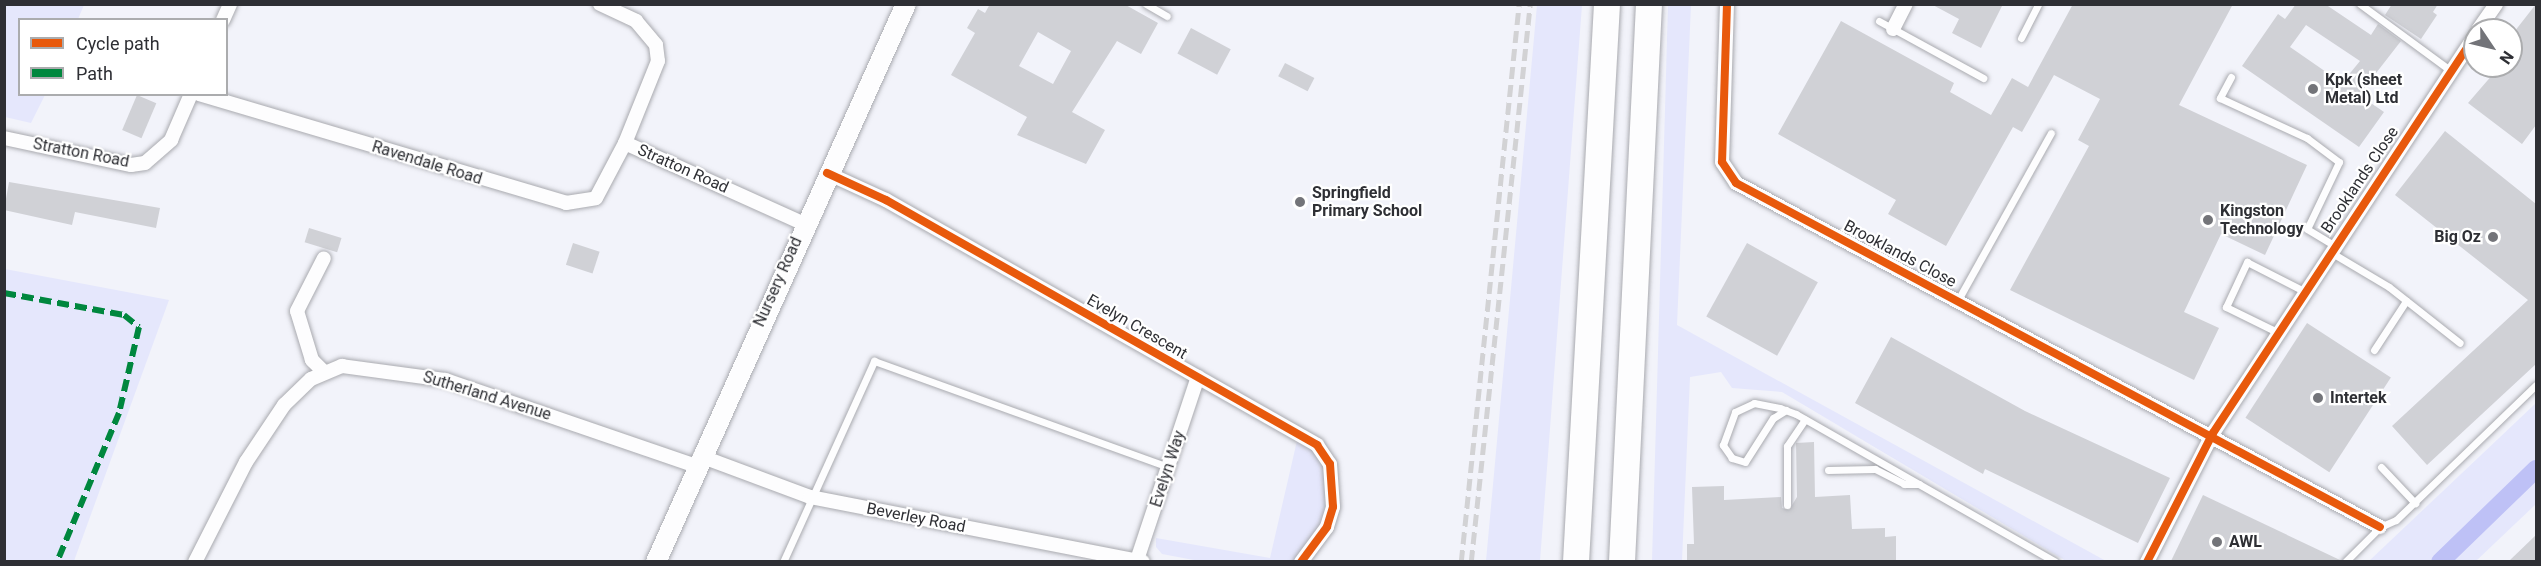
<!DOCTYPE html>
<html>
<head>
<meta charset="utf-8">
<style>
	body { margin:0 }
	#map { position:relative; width:2541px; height:566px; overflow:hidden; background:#f2f3fa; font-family:Roboto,sans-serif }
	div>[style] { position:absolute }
	.green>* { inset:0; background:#e5e7fc }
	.canal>* { height:18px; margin:-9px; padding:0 9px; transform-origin:9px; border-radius:9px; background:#bec1f6 }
	.building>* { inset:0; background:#d0d1d6; transform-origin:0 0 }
	.roads { filter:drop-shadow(0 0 2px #a9aaaf) drop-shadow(0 0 2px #a9aaaf) }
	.lane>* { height:7px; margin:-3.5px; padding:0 3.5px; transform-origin:3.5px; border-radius:3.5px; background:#fdfdfe }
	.street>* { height:14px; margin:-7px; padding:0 7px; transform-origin:7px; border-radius:7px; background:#fdfdfe }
	.secondary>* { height:20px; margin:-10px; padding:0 10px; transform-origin:10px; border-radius:10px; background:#fdfdfe }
	.highway>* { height:26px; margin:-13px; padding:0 13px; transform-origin:13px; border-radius:13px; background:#fdfdfe }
	.rail>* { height:4.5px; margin-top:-2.25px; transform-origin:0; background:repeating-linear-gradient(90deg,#d2d2d4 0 12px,transparent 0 18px) }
	.quiet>* { height:6px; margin-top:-3px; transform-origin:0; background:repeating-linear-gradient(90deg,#00873e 0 12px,transparent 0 18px) }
	.cycleway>* { height:8px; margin:-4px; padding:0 4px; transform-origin:4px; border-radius:4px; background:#e8590c }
	.dots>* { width:16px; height:16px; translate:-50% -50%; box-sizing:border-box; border:3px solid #fff; border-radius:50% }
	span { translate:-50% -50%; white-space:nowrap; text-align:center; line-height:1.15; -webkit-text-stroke:4.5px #fff; paint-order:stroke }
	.poi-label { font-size:16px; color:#2e2f34; font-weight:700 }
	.left { translate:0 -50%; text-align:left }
	.right { translate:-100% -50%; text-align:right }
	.street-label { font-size:16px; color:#2e2f34 }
	.frame { position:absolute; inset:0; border:6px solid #2e2f34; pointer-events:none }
	.legend { position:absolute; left:18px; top:18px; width:210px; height:78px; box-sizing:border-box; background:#fff; border:2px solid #abacae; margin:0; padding:8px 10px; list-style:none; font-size:18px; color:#2e2f34 }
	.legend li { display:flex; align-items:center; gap:12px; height:30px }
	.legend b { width:30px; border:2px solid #abacae }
	.north { position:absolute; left:2463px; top:18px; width:60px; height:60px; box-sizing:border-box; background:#fff; border:2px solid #abacae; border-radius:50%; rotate:125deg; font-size:16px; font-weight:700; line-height:24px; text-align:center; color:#2e2f34 }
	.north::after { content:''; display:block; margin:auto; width:21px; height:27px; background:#737479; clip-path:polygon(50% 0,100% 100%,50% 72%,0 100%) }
</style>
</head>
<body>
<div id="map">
	<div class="green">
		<i style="clip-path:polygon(5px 4px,84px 5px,78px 19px,20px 20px,20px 94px,45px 95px,31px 123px,5px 117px)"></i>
		<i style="clip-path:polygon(1537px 5px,1582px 5px,1540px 561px,1486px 561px)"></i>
		<i style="clip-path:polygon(1668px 5px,1691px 5px,1677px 325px,2106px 561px,2066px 561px,1782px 392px,1732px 388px,1721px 372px,1690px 377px,1682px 561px,1652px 561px)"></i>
		<i style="clip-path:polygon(5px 269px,169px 300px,74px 561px,5px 561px)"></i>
		<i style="clip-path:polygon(2536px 403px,2536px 504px,2476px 561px,2369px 561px)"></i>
		<i style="clip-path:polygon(1299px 432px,1330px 464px,1333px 507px,1301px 561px,1199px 561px,1162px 554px,1156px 547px,1156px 538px,1270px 558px)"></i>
	</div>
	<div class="canal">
		<i style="left:2440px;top:562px;width:134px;rotate:-44.1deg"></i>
	</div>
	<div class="building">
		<i style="clip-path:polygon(evenodd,990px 4px,1124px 4px,1158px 23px,1141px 54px,1117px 41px,1072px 112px,1105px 130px,1086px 164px,1017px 135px,1027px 117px,951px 75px,975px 33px,967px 28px,978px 9px,985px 13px,990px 4px,1038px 32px,1071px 51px,1053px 84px,1019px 66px,1038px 32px)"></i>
		<i style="clip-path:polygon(1931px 4px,2003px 4px,1981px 48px,1952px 33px,1959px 19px)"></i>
		<i style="clip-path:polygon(2073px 4px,2233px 4px,2179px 105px,2307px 165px,2265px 255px,2221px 234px,2184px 312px,2219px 328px,2194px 380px,2010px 290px,2089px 146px,2078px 140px,2100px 99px,2054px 75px,2022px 132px,2013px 127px,1946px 246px,1888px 214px,1896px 200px,1778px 134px,1841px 21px,1954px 83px,1950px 92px,1991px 115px,2012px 78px,2028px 87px)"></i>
		<i style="clip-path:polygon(evenodd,2296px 4px,2325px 4px,2371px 35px,2378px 24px,2401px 41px,2359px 95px,2384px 112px,2359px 147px,2242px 66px,2278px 14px,2285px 19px,2296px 4px,2306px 25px,2360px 61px,2342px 83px,2290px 47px,2306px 25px)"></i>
		<i style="clip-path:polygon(2392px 4px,2438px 4px,2433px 12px,2437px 15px,2421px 39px,2385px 15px)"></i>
		<i style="clip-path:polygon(2536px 4px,2536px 125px,2522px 144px,2468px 103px,2500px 66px,2511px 66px,2511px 36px)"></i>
		<i style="left:1191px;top:28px;width:45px;height:29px;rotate:28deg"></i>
		<i style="left:1285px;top:63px;width:33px;height:15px;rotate:27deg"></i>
		<i style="left:137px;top:95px;width:21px;height:38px;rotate:23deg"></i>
		<i style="clip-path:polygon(2445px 131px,2536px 204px,2536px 364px,2427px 465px,2392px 426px,2528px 300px,2395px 195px)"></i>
		<i style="clip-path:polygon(9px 182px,160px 208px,156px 228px,75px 212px,72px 225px,4px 210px)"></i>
		<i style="left:309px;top:228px;width:34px;height:15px;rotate:17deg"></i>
		<i style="left:573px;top:243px;width:28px;height:23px;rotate:18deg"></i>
		<i style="left:1747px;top:243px;width:81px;height:84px;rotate:29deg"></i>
		<i style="left:2307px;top:323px;width:100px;height:113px;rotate:33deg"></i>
		<i style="clip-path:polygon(1891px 337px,2025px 411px,2170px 478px,2138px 543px,1985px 469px,1983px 474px,1855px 403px)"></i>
		<i style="clip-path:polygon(1814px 442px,1815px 497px,1850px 495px,1852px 529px,1885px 528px,1885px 537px,1896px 536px,1896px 561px,1687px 561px,1687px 544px,1694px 544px,1692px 487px,1724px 486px,1724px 500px,1781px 497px,1782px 508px,1789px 510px,1797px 497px,1796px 443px)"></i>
		<i style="clip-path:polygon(2203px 495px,2340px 560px,2339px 561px,2171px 561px)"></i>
		<i style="clip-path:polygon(2536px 535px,2536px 561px,2509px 561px)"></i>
	</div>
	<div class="roads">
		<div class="lane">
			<i style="left:1146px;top:4px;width:24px;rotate:30deg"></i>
			<i style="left:2360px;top:4px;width:112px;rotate:36.3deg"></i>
			<i style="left:1879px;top:21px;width:119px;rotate:28.7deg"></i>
			<i style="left:2021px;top:38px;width:38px;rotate:-63deg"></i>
			<i style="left:2231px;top:77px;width:24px;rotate:118deg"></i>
			<i style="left:2220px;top:98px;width:96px;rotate:24.7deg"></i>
			<i style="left:2307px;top:138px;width:40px;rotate:37deg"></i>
			<i style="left:2339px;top:162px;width:74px;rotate:115.5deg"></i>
			<i style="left:2307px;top:229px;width:31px;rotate:31deg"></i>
			<i style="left:2332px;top:253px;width:66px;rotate:30.8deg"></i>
			<i style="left:2389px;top:287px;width:90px;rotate:38.3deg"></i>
			<i style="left:1958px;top:300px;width:191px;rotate:-60.9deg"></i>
			<i style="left:2277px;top:332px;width:57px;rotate:-153.9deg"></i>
			<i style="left:2226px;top:307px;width:50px;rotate:-65deg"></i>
			<i style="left:2247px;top:262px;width:64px;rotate:27deg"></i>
			<i style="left:2374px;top:350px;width:59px;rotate:-56.9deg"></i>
			<i style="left:1786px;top:410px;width:15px;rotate:148deg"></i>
			<i style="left:1773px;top:418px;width:52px;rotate:122.5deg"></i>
			<i style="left:1745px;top:462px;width:14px;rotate:-163deg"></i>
			<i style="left:1732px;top:458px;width:16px;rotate:-125deg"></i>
			<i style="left:1723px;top:445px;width:35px;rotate:-70deg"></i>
			<i style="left:1735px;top:412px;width:21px;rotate:-25deg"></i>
			<i style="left:1754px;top:403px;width:26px;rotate:11deg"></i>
			<i style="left:1780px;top:408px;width:17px;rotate:21deg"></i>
			<i style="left:1796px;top:414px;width:298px;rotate:29.7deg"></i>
			<i style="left:2381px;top:467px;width:50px;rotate:46.6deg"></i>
			<i style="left:1828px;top:470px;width:47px;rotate:-1.2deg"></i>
			<i style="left:1875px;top:469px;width:33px;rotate:27deg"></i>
			<i style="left:1904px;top:484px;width:15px"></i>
			<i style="left:1787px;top:505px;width:59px;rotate:-90deg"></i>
			<i style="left:1787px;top:446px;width:32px;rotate:-56deg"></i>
			<i style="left:783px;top:562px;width:221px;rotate:-65.6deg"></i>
			<i style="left:874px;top:361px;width:313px;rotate:19.8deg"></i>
			<i style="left:2345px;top:562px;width:49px;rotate:-45deg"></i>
			<i style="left:2380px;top:527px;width:17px;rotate:-24deg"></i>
			<i style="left:2396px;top:520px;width:194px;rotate:-44deg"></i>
		</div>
		<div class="street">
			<i style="left:600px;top:4px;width:40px;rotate:25deg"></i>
			<i style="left:636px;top:21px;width:31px;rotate:50deg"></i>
			<i style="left:656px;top:45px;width:16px;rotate:83deg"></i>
			<i style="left:658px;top:61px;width:88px;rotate:111.9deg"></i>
			<i style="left:625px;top:143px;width:196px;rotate:24.3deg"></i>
			<i style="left:1727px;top:4px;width:158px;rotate:91.8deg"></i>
			<i style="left:1722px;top:162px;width:25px;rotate:56deg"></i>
			<i style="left:1736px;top:183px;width:730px;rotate:28.11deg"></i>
			<i style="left:223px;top:20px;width:17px;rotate:-66deg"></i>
			<i style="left:1893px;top:29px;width:28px;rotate:-63deg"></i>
			<i style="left:2478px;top:30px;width:32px;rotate:-55deg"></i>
			<i style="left:199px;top:94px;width:383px;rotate:16.5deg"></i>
			<i style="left:566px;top:203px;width:30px;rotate:-9deg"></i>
			<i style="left:596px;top:198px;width:62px;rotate:-62.2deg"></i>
			<i style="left:4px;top:138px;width:130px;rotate:12deg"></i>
			<i style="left:131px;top:165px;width:14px;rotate:-8deg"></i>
			<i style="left:145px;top:163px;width:35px;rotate:-41deg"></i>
			<i style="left:171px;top:140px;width:50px;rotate:-66.5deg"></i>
			<i style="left:827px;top:173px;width:65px;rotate:24.6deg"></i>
			<i style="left:886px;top:200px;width:496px;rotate:29.6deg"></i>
			<i style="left:1317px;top:445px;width:23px;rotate:56deg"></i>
			<i style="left:1330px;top:464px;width:43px;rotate:86deg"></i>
			<i style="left:1333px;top:507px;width:21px;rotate:107deg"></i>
			<i style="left:1327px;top:527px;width:44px;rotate:126.6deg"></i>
			<i style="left:323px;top:371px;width:16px;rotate:-135deg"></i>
			<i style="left:312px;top:360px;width:51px;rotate:-107deg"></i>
			<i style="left:297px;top:311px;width:59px;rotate:-63deg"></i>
			<i style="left:700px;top:456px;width:117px;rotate:20.4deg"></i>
			<i style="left:810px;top:497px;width:339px;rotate:11deg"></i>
			<i style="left:1137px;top:560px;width:193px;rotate:-71.6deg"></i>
			<i style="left:195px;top:562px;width:112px;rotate:-63deg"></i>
			<i style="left:246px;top:462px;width:69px;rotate:-56.3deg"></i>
			<i style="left:284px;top:405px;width:37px;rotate:-44deg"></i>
			<i style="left:311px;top:379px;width:34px;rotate:-23deg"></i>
			<i style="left:342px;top:366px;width:104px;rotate:7.7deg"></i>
			<i style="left:445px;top:380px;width:265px;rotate:18.9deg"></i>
			<i style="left:2147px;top:562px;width:145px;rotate:-62.9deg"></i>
			<i style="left:2213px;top:433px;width:476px;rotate:-56.6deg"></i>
		</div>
		<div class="secondary">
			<i style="left:656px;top:562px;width:611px;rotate:-65.87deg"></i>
		</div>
		<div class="highway">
			<i style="left:1576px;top:562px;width:559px;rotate:-86.82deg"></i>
			<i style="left:1622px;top:562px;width:559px;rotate:-87.23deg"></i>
		</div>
	</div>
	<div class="rail">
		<i style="left:1461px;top:562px;width:561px;rotate:-84.07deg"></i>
		<i style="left:1471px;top:562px;width:561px;rotate:-83.96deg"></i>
	</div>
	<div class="quiet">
		<i style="left:4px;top:293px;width:122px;rotate:10.4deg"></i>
		<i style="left:124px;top:315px;width:19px;rotate:39deg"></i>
		<i style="left:139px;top:327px;width:88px;rotate:103.1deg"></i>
		<i style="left:119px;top:413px;width:161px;rotate:112.6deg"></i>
	</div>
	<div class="cycleway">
		<i style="left:1727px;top:4px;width:158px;rotate:91.8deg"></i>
		<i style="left:1722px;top:162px;width:25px;rotate:56deg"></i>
		<i style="left:1736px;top:183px;width:730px;rotate:28.11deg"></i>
		<i style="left:827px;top:173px;width:65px;rotate:24.6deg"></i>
		<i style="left:886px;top:200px;width:496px;rotate:29.6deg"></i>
		<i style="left:1317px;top:445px;width:23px;rotate:56deg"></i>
		<i style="left:1330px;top:464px;width:43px;rotate:86deg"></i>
		<i style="left:1333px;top:507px;width:21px;rotate:107deg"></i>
		<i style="left:1327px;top:527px;width:44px;rotate:126.6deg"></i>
		<i style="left:2147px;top:562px;width:145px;rotate:-62.9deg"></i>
		<i style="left:2213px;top:433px;width:476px;rotate:-56.6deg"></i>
	</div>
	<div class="dots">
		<i style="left:2313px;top:89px;background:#737479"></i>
		<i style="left:1300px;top:202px;background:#737479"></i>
		<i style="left:2208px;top:220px;background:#737479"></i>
		<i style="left:2493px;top:237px;background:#737479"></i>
		<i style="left:2318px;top:398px;background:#737479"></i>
		<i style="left:2217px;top:542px;background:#737479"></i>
	</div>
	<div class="poi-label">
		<span class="left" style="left:2325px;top:89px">Kpk (sheet<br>Metal) Ltd</span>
		<span class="left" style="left:1312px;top:202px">Springfield<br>Primary School</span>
		<span class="left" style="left:2220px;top:220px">Kingston<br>Technology</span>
		<span class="right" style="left:2481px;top:237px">Big Oz</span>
		<span class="left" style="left:2330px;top:398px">Intertek</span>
		<span class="left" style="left:2229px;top:542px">AWL</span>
	</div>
	<div class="street-label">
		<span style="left:81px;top:153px;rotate:11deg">Stratton Road</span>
		<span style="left:427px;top:163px;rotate:17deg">Ravendale Road</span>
		<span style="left:683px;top:169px;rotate:24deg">Stratton Road</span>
		<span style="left:2360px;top:180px;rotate:-56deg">Brooklands Close</span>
		<span style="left:1900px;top:254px;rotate:28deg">Brooklands Close</span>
		<span style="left:778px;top:282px;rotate:-66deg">Nursery Road</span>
		<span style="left:1137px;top:327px;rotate:30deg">Evelyn Crescent</span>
		<span style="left:487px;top:396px;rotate:17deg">Sutherland Avenue</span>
		<span style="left:1168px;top:469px;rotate:-72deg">Evelyn Way</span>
		<span style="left:916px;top:518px;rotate:11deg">Beverley Road</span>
	</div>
	<div class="frame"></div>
	<ul class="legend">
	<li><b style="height:8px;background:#e8590c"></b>Cycle path</li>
	<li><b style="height:8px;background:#00873e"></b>Path</li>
	</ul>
	<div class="north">N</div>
</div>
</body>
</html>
